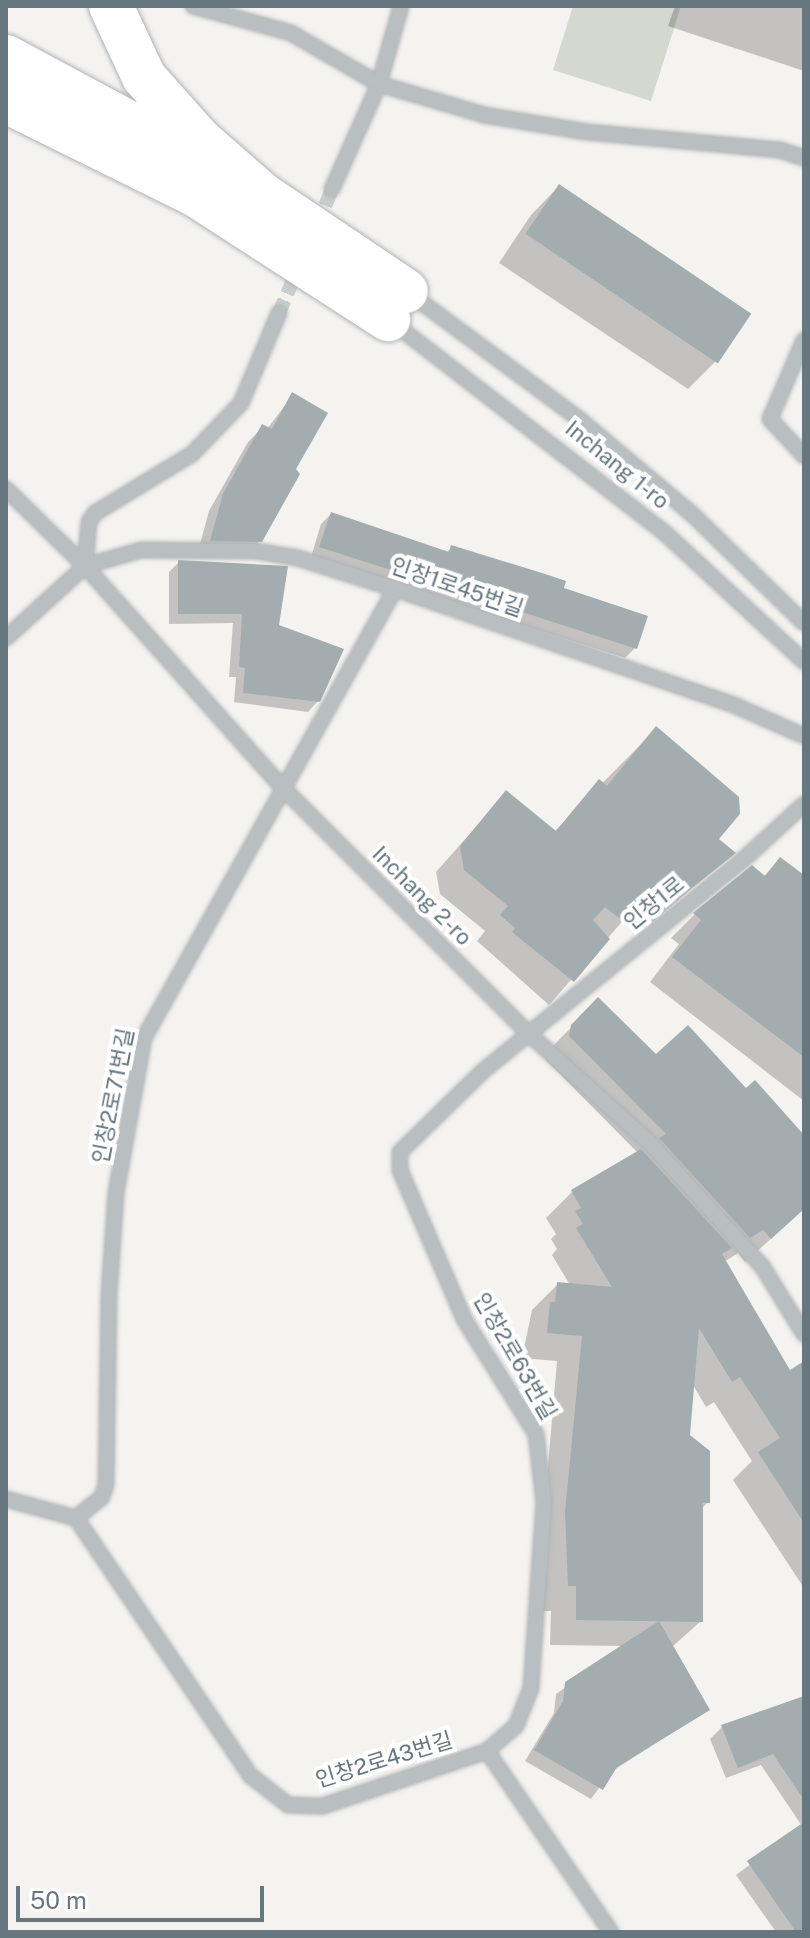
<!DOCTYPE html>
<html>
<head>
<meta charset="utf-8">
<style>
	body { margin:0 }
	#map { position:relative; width:810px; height:1938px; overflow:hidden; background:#f4f3f0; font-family:"Public Sans","Noto Sans KR",sans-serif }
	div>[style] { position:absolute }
	.green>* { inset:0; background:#d4d8d0 }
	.shadow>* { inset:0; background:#0003 }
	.building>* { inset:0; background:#a3acaf; transform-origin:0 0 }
	.minor-tunnel>* { height:14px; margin-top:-7px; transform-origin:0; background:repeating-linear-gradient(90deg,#c9cece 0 14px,transparent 0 21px) }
	.roads { filter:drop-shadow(0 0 2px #afb3b5) drop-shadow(0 0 2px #afb3b5) }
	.minor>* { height:14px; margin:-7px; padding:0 7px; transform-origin:7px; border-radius:7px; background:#b9bec0 }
	.highway>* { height:44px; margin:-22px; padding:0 22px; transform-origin:22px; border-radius:22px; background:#fff }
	span { translate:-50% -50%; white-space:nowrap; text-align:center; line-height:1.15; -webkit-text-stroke:8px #fff; paint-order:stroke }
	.street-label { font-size:22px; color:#66777f }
	.frame { position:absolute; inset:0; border:8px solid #66777f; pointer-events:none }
	.scale { position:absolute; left:16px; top:1886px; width:248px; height:36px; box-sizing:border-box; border:4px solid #66777f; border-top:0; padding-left:10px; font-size:24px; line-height:28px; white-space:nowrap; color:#66777f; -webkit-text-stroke:6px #fff; paint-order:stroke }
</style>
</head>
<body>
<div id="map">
	<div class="green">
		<i style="clip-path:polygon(573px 6px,681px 6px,651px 101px,553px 70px)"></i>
	</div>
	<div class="shadow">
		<i style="clip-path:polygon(675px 6px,804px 6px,804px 71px,668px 26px)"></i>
		<i style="clip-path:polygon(559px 186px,717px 360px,688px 389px,499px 263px,531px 215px)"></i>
		<i style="clip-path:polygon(293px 395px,293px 469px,260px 541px,245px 556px,197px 555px,209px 511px,248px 442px,263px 427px,267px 429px)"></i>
		<i style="clip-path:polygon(331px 514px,446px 553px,452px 547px,561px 589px,635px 648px,625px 658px,311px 557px,321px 524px)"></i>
		<i style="clip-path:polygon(179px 562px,277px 626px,318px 701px,308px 712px,234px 702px,236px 677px,229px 677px,233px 623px,169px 624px,169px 572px)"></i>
		<i style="clip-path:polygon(656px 729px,716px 839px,733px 853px,652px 923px,634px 908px,549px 1005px,477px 941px,485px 931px,440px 894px,436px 872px,506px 793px,554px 832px)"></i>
		<i style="clip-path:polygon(781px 859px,804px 878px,804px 1101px,650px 982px,679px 944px,671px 938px,694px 915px,752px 868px,763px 877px)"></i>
		<i style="clip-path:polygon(598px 1000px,656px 1056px,746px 1091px,755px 1083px,804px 1135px,804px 1209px,745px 1262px,738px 1253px,724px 1262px,790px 1372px,804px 1384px,804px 1588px,733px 1480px,752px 1461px,714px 1402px,706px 1407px,693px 1385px,688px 1436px,708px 1502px,701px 1509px,701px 1621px,672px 1647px,707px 1710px,611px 1772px,591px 1799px,525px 1761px,554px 1713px,556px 1694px,624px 1646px,550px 1645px,551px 1611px,543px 1611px,539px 1571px,557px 1361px,522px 1358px,532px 1310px,558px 1284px,570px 1285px,552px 1255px,557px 1249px,551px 1239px,556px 1234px,546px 1218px,572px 1192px,638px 1153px,546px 1060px,548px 1051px)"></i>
		<i style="clip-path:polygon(804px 1698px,804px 1932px,776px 1932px,736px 1875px,802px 1826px,761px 1765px,726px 1778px,710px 1739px,722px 1727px)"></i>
	</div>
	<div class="building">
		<i style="left:559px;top:184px;width:232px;height:60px;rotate:34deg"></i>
		<i style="clip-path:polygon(292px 392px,328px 413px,296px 469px,300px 474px,262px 542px,210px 541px,223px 494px,262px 424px,272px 429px)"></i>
		<i style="clip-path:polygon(331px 512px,449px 552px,451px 545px,542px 573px,566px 581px,564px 588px,648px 616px,637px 649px,319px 547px)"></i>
		<i style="clip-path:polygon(178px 560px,288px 566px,279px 625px,344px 649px,320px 702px,243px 693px,245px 668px,239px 667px,242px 614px,178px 614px)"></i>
		<i style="clip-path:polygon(656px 726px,739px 797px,740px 814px,719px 839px,736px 853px,677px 900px,657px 883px,624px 922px,605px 907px,593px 920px,610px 939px,574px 982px,512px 932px,515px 928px,500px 915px,508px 906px,464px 870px,460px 846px,506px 790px,556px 831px,599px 779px,607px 786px)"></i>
		<i style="clip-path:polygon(780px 857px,804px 875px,804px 1057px,672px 957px,701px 920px,693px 913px,752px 865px,765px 876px)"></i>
		<i style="clip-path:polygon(598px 997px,656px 1054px,688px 1025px,746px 1088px,755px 1080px,804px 1135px,804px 1209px,771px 1239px,763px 1230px,750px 1238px,659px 1138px,666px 1134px,569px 1036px,571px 1025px)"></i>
		<i style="clip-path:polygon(641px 1149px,732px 1248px,722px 1254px,790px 1370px,804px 1361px,804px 1523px,758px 1452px,780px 1438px,740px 1377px,732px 1382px,699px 1328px,690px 1435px,710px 1451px,710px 1503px,703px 1503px,703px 1622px,576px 1620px,576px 1586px,568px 1586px,565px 1512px,582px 1336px,547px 1333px,550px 1302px,555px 1302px,557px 1282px,612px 1287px,576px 1228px,583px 1224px,575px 1211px,581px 1208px,571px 1190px)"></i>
		<i style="clip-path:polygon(659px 1621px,710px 1710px,617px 1767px,603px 1790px,534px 1750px,563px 1701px,565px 1682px)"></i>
		<i style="clip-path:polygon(804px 1696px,804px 1800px,773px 1754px,738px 1768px,721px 1725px)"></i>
		<i style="clip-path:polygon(804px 1822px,804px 1932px,796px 1932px,747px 1861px)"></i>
	</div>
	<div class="minor-tunnel">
		<i style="left:317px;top:225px;width:39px;rotate:-67deg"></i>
		<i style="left:279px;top:313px;width:51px;rotate:-66.9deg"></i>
	</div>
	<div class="roads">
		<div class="minor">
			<i style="left:193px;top:6px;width:102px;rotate:15.4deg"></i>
			<i style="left:291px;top:33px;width:102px;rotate:30.1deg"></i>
			<i style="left:379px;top:84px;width:109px;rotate:16.4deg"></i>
			<i style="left:484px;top:115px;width:104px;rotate:9.4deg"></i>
			<i style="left:587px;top:132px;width:194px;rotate:5.3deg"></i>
			<i style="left:780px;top:150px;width:25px;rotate:18deg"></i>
			<i style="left:332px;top:189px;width:115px;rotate:-65.9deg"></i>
			<i style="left:379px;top:84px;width:81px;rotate:-74.2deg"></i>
			<i style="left:409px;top:293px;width:212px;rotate:36.5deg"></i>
			<i style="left:579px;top:419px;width:150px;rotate:40.1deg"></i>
			<i style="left:694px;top:516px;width:153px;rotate:44.2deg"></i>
			<i style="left:392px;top:322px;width:346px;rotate:37.7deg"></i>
			<i style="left:666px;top:534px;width:188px;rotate:42.8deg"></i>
			<i style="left:804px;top:340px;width:86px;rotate:113.3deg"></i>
			<i style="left:770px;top:419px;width:50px;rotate:47.4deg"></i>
			<i style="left:6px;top:489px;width:110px;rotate:44.3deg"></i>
			<i style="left:85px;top:566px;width:297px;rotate:48.3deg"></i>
			<i style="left:283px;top:788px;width:346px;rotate:45deg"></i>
			<i style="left:528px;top:1033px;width:163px;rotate:42deg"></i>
			<i style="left:649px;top:1142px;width:168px;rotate:47.7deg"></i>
			<i style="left:762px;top:1266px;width:80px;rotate:58.3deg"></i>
			<i style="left:85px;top:566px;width:44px;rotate:-84.8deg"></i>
			<i style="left:89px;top:522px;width:11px;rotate:-56deg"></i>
			<i style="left:95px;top:513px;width:114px;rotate:-31.3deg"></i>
			<i style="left:192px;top:454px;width:71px;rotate:-46.1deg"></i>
			<i style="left:241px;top:403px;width:98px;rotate:-67.1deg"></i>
			<i style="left:6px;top:638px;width:107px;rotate:-42.3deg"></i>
			<i style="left:85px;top:566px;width:58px;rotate:-15.9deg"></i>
			<i style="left:141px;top:550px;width:115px;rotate:0.5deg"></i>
			<i style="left:256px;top:551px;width:43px;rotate:9.5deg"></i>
			<i style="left:298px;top:558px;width:102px;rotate:17.7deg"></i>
			<i style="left:395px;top:589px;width:361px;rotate:18.9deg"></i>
			<i style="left:736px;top:706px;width:74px;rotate:23.8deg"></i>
			<i style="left:6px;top:1499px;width:73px;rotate:15.2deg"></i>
			<i style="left:76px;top:1518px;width:33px;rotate:-39deg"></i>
			<i style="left:102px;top:1497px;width:13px;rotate:-72deg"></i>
			<i style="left:106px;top:1485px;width:190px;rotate:-89.1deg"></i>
			<i style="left:109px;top:1295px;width:102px;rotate:-86.1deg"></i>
			<i style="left:116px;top:1193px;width:158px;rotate:-79.8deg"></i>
			<i style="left:144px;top:1038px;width:514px;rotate:-60.79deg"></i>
			<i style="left:76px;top:1518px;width:312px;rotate:55.9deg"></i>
			<i style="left:251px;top:1776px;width:47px;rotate:38.1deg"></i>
			<i style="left:288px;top:1805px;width:35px;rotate:2deg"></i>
			<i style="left:323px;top:1806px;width:173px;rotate:-18.5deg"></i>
			<i style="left:487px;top:1751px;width:219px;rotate:55.6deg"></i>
			<i style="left:487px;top:1751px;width:38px;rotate:-41deg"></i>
			<i style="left:516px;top:1726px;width:41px;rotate:-68.5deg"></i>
			<i style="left:531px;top:1688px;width:185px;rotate:-86deg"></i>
			<i style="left:544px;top:1503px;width:69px;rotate:-96.6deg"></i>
			<i style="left:536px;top:1434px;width:133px;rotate:-122.1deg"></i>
			<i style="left:465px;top:1321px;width:164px;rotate:-113.3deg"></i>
			<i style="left:400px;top:1170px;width:18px;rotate:-90deg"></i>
			<i style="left:400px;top:1152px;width:116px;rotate:-44.3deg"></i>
			<i style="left:483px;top:1071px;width:336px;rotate:-39.1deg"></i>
			<i style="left:744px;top:859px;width:81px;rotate:-42.5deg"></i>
		</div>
		<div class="highway">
			<i style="left:111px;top:6px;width:78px;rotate:65.1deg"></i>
			<i style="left:144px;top:77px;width:84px;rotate:48.4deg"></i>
			<i style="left:200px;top:140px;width:84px;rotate:41.1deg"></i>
			<i style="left:263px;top:195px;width:172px;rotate:33.9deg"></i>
			<i style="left:6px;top:57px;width:233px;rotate:28.2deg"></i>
			<i style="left:6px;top:101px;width:212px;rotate:26.3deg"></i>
			<i style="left:196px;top:195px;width:229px;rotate:32.9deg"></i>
		</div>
	</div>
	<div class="street-label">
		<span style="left:617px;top:465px;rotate:39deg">Inchang 1-ro</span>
		<span style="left:457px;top:587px;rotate:19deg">인창1로45번길</span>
		<span style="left:422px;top:896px;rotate:45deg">Inchang 2-ro</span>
		<span style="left:654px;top:903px;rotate:-39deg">인창1로</span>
		<span style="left:113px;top:1096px;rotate:-79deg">인창2로71번길</span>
		<span style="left:515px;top:1356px;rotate:60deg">인창2로63번길</span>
		<span style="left:384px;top:1760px;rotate:-17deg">인창2로43번길</span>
	</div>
	<div class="frame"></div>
	<div class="scale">50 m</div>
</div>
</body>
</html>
